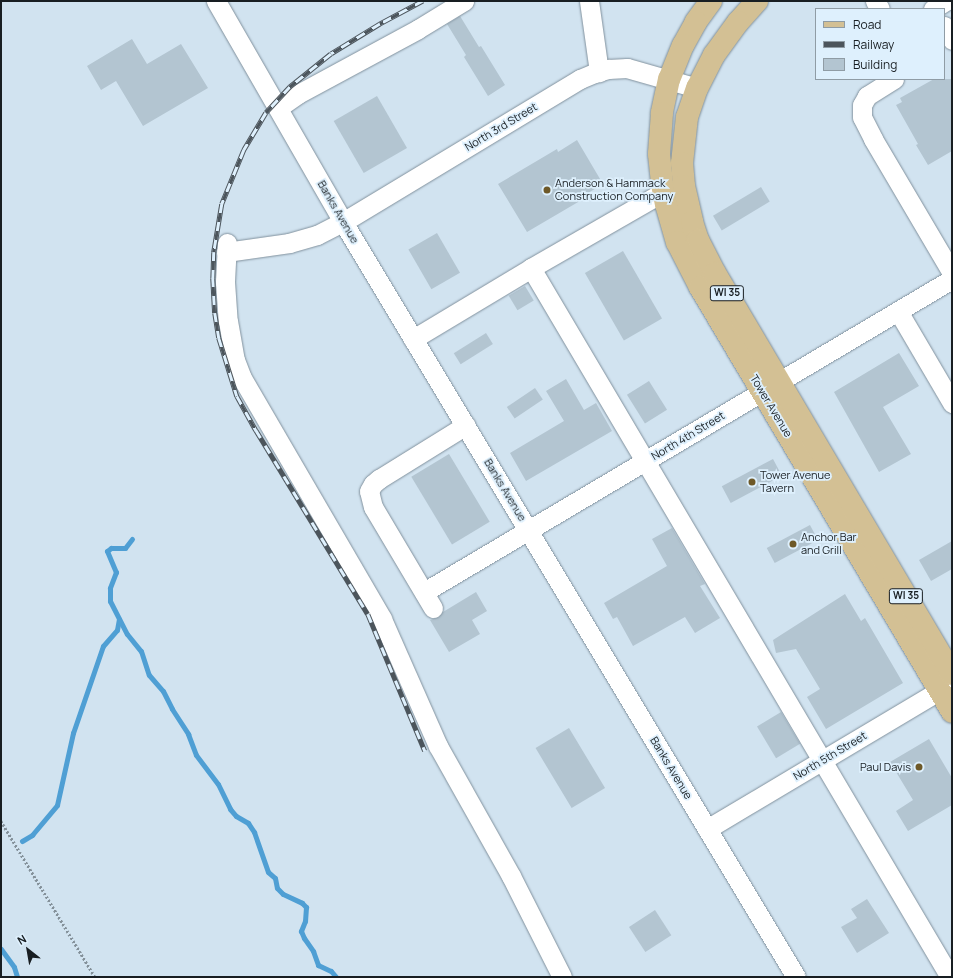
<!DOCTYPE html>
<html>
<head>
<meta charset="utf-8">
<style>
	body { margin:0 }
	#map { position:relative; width:953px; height:978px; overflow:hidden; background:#d1e3f0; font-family:Manrope,sans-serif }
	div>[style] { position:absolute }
	.stream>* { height:5px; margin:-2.5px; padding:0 2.5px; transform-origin:2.5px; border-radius:2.5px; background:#4f9fd4 }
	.building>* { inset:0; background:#b3c5d1; transform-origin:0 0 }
	.path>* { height:2.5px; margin-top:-1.25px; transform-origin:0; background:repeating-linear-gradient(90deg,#84919a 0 2px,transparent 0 4px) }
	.roads { filter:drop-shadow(0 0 1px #81919d) drop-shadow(0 0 1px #81919d) }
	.minor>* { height:19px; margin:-9.5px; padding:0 9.5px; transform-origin:9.5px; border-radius:9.5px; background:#fff }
	.major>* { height:22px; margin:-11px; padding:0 11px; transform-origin:11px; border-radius:11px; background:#d3c094 }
	.rail>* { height:4.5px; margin-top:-2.25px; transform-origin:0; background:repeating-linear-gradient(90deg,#def0fd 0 9px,#4c555c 0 18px); box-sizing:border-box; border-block:1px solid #4c555c }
	.dots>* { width:11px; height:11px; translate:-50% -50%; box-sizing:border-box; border:2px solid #def0fd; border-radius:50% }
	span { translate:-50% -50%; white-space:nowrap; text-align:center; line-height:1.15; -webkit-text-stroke:3.5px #def0fd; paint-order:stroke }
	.shield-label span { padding:1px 3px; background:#def0fd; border:1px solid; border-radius:3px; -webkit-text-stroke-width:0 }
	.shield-label { font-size:10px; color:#181e22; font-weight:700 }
	.street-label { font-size:11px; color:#181e22 }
	.poi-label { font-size:11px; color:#181e22 }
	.left { translate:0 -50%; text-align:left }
	.right { translate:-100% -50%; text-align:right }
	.frame { position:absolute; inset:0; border:2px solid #181e22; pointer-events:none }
	.legend { position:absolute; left:815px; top:8px; width:130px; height:72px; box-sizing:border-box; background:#def0fd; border:1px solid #8f9ca5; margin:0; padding:5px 7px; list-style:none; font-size:12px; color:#181e22 }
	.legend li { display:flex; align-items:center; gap:8px; height:20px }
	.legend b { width:20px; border:1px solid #8f9ca5 }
	.north { position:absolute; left:8px; top:930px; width:40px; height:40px; -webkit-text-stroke:3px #def0fd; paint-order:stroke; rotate:329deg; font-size:11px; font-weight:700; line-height:16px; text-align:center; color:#181e22 }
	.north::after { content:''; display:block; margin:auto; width:14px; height:18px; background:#181e22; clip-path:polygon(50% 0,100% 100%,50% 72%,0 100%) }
</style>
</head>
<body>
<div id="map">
	<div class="stream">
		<i style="left:132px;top:539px;width:11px;rotate:128deg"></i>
		<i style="left:125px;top:548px;width:14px;rotate:180deg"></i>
		<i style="left:111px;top:548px;width:5px;rotate:143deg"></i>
		<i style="left:107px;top:551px;width:23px;rotate:67deg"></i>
		<i style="left:116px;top:572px;width:17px;rotate:111deg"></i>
		<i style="left:110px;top:588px;width:13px;rotate:90deg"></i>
		<i style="left:110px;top:601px;width:37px;rotate:63deg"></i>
		<i style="left:127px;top:634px;width:22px;rotate:51deg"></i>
		<i style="left:141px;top:651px;width:25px;rotate:72deg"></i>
		<i style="left:149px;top:675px;width:21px;rotate:49deg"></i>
		<i style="left:163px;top:691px;width:20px;rotate:63deg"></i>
		<i style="left:172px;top:709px;width:30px;rotate:57deg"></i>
		<i style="left:188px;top:734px;width:22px;rotate:69deg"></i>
		<i style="left:196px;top:755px;width:36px;rotate:53deg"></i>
		<i style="left:218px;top:784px;width:28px;rotate:64deg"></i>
		<i style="left:230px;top:809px;width:9px;rotate:49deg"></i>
		<i style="left:236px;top:816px;width:14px;rotate:30deg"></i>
		<i style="left:248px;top:823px;width:11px;rotate:56deg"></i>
		<i style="left:254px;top:832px;width:42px;rotate:70.7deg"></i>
		<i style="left:268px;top:872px;width:9px;rotate:41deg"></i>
		<i style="left:275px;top:878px;width:10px;rotate:79deg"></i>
		<i style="left:277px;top:888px;width:8px;rotate:45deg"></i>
		<i style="left:283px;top:894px;width:21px;rotate:25deg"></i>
		<i style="left:302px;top:903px;width:6px;rotate:45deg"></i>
		<i style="left:306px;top:907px;width:14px;rotate:94deg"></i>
		<i style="left:305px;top:921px;width:11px;rotate:112deg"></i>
		<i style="left:301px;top:931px;width:8px;rotate:67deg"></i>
		<i style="left:304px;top:938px;width:16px;rotate:55deg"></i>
		<i style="left:313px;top:951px;width:15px;rotate:70deg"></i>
		<i style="left:318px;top:965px;width:14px;rotate:25deg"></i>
		<i style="left:331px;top:971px;width:8px;rotate:50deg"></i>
		<i style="left:22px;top:841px;width:12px;rotate:-31deg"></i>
		<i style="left:32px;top:835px;width:39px;rotate:-50deg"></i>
		<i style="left:57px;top:805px;width:74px;rotate:-77.5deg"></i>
		<i style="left:73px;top:733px;width:92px;rotate:-71deg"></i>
		<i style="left:103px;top:646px;width:21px;rotate:-49deg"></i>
		<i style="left:117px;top:630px;width:11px;rotate:-80deg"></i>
		<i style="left:1px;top:949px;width:22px;rotate:54deg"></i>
		<i style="left:14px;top:967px;width:10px;rotate:73deg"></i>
	</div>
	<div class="building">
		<i style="clip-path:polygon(460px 16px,479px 47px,481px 46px,505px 85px,488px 96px,464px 57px,466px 55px,447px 24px)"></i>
		<i style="clip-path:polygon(132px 39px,147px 64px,181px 44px,208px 88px,143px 126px,116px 81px,101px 90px,87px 66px)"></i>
		<i style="clip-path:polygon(934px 79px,952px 79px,952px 151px,928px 165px,916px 145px,918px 144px,896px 105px,902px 102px,900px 98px)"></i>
		<i style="left:377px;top:96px;width:60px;height:50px;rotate:60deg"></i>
		<i style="clip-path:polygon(577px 140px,603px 184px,583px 196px,585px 198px,527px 232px,498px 184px,557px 149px,558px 152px)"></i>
		<i style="left:761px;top:187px;width:17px;height:56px;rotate:59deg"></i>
		<i style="left:437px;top:233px;width:46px;height:33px;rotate:60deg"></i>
		<i style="left:623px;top:251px;width:78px;height:44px;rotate:60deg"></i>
		<i style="left:525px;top:286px;width:17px;height:19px;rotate:59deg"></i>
		<i style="left:486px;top:333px;width:13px;height:38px;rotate:58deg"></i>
		<i style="clip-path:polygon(899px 353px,919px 386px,883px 407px,911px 454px,879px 472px,834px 392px)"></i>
		<i style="clip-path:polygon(566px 379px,584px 410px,596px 403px,612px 431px,526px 481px,510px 453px,564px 421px,546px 391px)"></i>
		<i style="left:649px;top:381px;width:34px;height:26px;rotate:58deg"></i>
		<i style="left:535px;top:388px;width:14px;height:34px;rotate:56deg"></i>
		<i style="left:449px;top:454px;width:79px;height:44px;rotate:59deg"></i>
		<i style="left:773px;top:459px;width:19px;height:58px;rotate:62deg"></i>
		<i style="left:810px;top:525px;width:17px;height:49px;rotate:62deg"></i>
		<i style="clip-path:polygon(672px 528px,705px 584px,700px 586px,720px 618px,695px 633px,685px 617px,633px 646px,617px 617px,613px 619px,604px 603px,667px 566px,652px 539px)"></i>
		<i style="clip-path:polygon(952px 541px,952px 569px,931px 581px,919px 560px)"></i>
		<i style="clip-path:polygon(476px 592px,487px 611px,472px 620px,480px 634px,449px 652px,430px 620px,439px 617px,443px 612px)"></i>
		<i style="clip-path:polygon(845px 594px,861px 621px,865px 618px,903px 683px,826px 729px,807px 697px,820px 689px,796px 649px,776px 653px,773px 640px)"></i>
		<i style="left:781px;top:712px;width:37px;height:28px;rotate:59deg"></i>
		<i style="left:569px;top:728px;width:70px;height:39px;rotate:59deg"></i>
		<i style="clip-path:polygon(929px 739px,952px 778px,952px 805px,908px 831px,896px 811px,913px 800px,890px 762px)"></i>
		<i style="clip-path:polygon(867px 899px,889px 933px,857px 953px,841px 927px,857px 918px,851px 909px)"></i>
		<i style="left:655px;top:910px;width:30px;height:31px;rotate:57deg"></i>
	</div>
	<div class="path">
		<i style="left:1px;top:821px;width:182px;rotate:58.9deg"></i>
	</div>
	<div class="roads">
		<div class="minor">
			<i style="left:216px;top:1px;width:255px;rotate:60.1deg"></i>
			<i style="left:343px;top:222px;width:880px;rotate:59.04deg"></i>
			<i style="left:589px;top:1px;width:72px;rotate:82deg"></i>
			<i style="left:875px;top:1px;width:9px;rotate:58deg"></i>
			<i style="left:933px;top:9px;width:15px;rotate:-32deg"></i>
			<i style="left:944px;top:26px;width:16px;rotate:60deg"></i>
			<i style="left:894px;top:79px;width:32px;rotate:148deg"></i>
			<i style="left:867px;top:96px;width:10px;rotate:119deg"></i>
			<i style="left:862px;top:105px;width:12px;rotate:90deg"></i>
			<i style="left:862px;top:117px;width:25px;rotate:63deg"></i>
			<i style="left:873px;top:139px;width:156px;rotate:59.5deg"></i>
			<i style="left:278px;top:108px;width:24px;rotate:-35deg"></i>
			<i style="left:298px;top:94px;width:136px;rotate:-28.4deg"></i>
			<i style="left:418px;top:29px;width:54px;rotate:-31.3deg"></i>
			<i style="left:227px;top:243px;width:39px;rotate:93deg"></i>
			<i style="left:225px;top:282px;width:39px;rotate:86deg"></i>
			<i style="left:228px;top:321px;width:40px;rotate:80deg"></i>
			<i style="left:235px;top:360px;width:19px;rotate:69deg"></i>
			<i style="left:242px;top:378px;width:279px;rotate:59.8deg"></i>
			<i style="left:382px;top:619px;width:139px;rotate:66.2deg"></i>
			<i style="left:438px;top:746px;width:149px;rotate:60.7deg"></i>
			<i style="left:511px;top:876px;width:113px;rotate:63.2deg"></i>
			<i style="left:226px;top:252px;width:64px;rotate:-8.1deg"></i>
			<i style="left:289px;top:243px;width:29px;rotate:-16deg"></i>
			<i style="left:317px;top:235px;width:29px;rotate:-27deg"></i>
			<i style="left:343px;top:222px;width:277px;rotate:-31.1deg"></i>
			<i style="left:580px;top:79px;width:15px;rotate:-23deg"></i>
			<i style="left:594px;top:73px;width:15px;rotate:-16deg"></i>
			<i style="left:608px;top:69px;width:19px;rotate:-3deg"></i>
			<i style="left:627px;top:68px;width:73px;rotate:15.9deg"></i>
			<i style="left:531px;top:268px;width:824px;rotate:59.42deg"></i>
			<i style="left:898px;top:311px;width:107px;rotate:59.6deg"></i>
			<i style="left:413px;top:339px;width:138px;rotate:-31deg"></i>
			<i style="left:531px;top:268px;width:152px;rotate:-29.9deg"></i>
			<i style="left:424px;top:592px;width:614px;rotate:-30.66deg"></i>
			<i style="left:433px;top:608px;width:117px;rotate:-120.7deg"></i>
			<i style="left:373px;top:507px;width:16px;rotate:-104deg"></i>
			<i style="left:369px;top:491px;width:8px;rotate:-60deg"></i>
			<i style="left:373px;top:484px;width:8px;rotate:-40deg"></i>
			<i style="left:379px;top:479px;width:102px;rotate:-31.8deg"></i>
			<i style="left:707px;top:829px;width:285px;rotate:-30.8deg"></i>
		</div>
		<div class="major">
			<i style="left:711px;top:1px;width:26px;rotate:126deg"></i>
			<i style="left:696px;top:22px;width:26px;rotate:119deg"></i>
			<i style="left:683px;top:45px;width:37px;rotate:112deg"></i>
			<i style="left:669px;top:79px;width:35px;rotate:102deg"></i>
			<i style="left:662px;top:113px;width:41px;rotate:94.2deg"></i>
			<i style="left:659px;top:154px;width:30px;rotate:84deg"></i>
			<i style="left:662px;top:184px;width:20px;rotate:79deg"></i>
			<i style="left:666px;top:204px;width:40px;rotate:74deg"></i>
			<i style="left:677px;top:242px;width:51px;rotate:62.9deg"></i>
			<i style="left:700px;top:287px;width:494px;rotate:59.3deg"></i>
			<i style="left:757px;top:1px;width:28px;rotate:132deg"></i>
			<i style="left:738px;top:22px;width:41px;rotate:126deg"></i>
			<i style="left:714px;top:55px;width:37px;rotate:117deg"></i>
			<i style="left:697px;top:88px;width:31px;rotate:109deg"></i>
			<i style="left:687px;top:117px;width:46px;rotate:96.2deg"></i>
			<i style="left:682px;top:163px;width:23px;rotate:85deg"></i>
			<i style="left:684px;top:186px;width:37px;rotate:77deg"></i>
			<i style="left:692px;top:222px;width:19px;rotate:72deg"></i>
			<i style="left:698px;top:240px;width:37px;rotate:63deg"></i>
			<i style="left:715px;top:273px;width:466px;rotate:59.4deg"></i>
		</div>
	</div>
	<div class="rail">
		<i style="left:423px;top:1px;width:49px;rotate:151.9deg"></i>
		<i style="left:380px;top:24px;width:57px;rotate:148.5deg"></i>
		<i style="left:331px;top:54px;width:53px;rotate:141.2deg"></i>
		<i style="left:290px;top:87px;width:35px;rotate:133deg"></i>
		<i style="left:266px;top:113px;width:43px;rotate:120.7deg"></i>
		<i style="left:244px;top:150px;width:58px;rotate:112.2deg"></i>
		<i style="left:222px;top:204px;width:49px;rotate:99.5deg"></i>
		<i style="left:214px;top:252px;width:26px;rotate:92deg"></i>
		<i style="left:213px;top:278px;width:35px;rotate:87deg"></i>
		<i style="left:215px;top:313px;width:25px;rotate:81deg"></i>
		<i style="left:219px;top:338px;width:61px;rotate:72.8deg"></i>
		<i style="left:237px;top:396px;width:39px;rotate:61deg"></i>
		<i style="left:256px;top:430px;width:215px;rotate:58.7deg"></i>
		<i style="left:368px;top:614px;width:148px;rotate:67.4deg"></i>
	</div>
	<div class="dots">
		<i style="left:547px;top:190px;background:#6e5928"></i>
		<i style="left:752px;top:482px;background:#6e5928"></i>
		<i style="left:793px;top:544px;background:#6e5928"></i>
		<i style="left:919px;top:767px;background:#6e5928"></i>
	</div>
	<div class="shield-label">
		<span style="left:727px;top:293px">WI 35</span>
		<span style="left:906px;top:596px">WI 35</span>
	</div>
	<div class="street-label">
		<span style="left:501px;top:127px;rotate:-31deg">North 3rd Street</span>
		<span style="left:338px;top:212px;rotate:60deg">Banks Avenue</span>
		<span style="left:771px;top:406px;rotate:59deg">Tower Avenue</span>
		<span style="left:688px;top:436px;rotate:-31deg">North 4th Street</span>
		<span style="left:505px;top:490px;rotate:59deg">Banks Avenue</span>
		<span style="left:830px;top:756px;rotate:-31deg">North 5th Street</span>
		<span style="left:671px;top:768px;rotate:59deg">Banks Avenue</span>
	</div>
	<div class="poi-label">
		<span class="left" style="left:555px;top:190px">Anderson &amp; Hammack<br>Construction Company</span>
		<span class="left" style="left:760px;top:482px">Tower Avenue<br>Tavern</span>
		<span class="left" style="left:801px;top:544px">Anchor Bar<br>and Grill</span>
		<span class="right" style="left:911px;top:767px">Paul Davis</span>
	</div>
	<div class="frame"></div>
	<ul class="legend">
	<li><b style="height:5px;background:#d3c094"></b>Road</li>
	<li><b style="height:5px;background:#4c555c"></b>Railway</li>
	<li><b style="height:11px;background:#b3c5d1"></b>Building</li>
	</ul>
	<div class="north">N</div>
</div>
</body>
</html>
